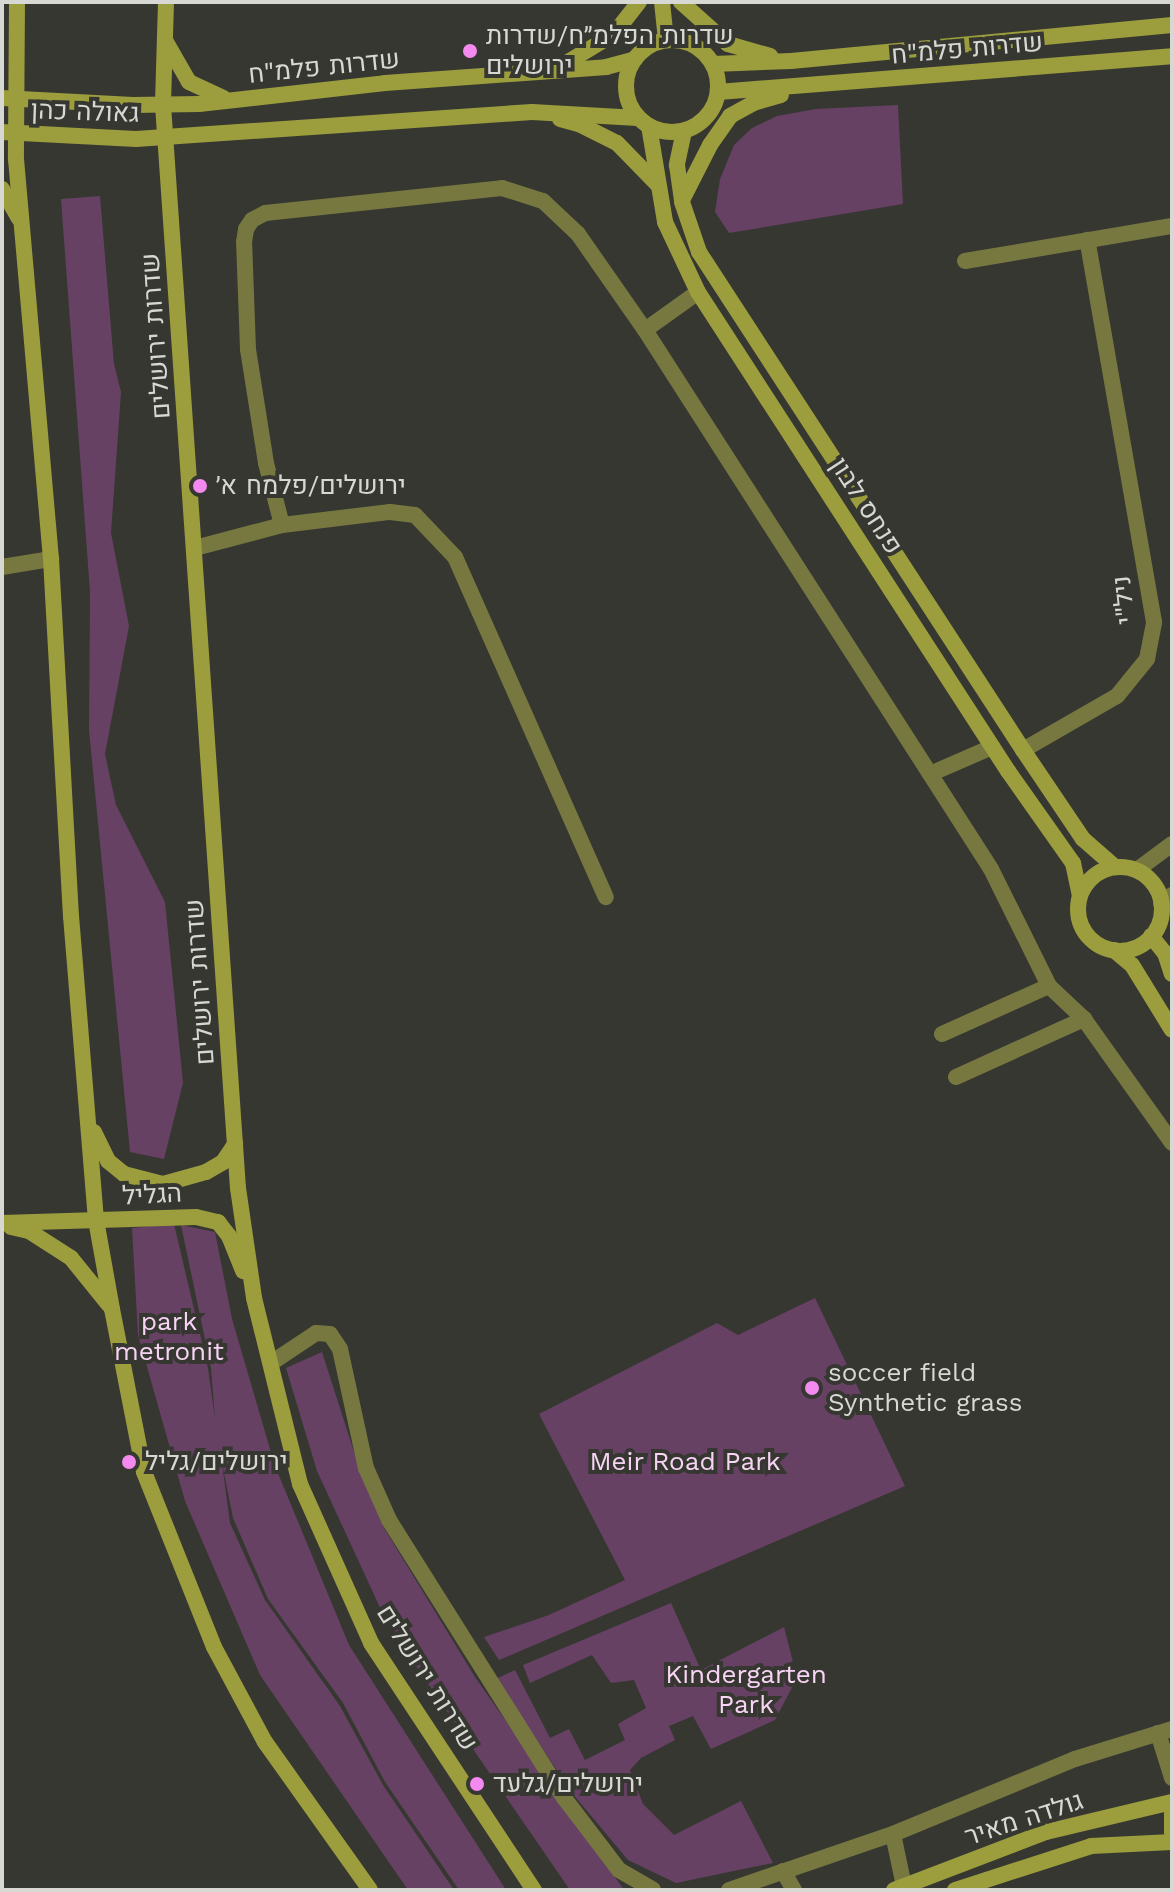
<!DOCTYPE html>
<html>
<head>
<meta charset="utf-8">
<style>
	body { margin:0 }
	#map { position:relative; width:1174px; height:1892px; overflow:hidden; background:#363731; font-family:"Work Sans",Heebo,sans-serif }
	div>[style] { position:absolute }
	.green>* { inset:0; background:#664164 }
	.street>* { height:16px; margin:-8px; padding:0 8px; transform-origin:8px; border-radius:8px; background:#777840 }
	.secondary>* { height:16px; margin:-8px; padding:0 8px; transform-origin:8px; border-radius:8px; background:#9c9d3d }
	.secondary>.ring { margin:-8px; padding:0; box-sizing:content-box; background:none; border:16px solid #9c9d3d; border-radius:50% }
	.dots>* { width:22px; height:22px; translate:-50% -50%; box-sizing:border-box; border:4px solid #363731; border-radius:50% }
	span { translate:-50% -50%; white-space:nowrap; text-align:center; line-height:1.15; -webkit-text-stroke:8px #363731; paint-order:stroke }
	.poi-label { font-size:26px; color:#d7d7d3 }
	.left { translate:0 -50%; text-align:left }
	.street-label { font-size:26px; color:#d7d7d3 }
	.park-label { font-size:26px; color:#f7d4f4 }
	.frame { position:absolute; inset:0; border:4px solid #d7d7d3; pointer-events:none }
</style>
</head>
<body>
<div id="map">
	<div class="green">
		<i style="clip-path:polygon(898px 105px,903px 204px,729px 233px,715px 212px,720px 179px,734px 145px,752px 128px,777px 116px,816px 109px)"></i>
		<i style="clip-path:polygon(100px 196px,114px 364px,121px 392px,111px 533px,129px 626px,105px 754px,116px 805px,165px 902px,183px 1083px,164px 1159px,130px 1152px,89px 730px,90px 592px,61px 199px)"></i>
		<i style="clip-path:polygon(174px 1224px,208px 1368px,215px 1419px,211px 1368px,181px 1225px,215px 1232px,232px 1319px,275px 1466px,349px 1645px,506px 1890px,459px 1890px,385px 1782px,343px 1703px,268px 1599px,233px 1518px,222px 1463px,230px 1523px,265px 1600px,340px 1706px,383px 1785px,454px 1890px,408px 1890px,260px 1675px,185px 1501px,138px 1335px,132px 1228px)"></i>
		<i style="clip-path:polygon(815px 1298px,905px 1486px,499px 1660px,484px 1637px,549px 1615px,625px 1580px,539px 1414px,717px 1323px,738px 1335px)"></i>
		<i style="clip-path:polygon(322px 1352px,355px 1455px,384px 1528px,475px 1677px,624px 1890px,570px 1890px,389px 1627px,317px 1471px,286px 1368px)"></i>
		<i style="clip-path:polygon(671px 1603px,701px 1670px,784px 1627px,797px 1678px,775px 1720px,711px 1749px,693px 1716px,669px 1726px,675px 1740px,641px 1758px,630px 1770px,643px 1804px,674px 1835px,741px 1801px,773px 1863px,676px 1883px,628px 1860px,572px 1793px,496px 1679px,515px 1670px,550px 1738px,569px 1729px,585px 1760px,625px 1740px,618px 1724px,646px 1708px,634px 1680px,611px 1683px,592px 1655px,530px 1683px,523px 1665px)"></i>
	</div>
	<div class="street">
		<i style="left:965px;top:261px;width:210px;rotate:-9.6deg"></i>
		<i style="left:645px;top:330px;width:65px;rotate:-35.6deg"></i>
		<i style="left:282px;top:525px;width:64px;rotate:-104.5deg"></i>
		<i style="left:266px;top:463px;width:115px;rotate:-99deg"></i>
		<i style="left:248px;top:349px;width:107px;rotate:-92.1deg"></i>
		<i style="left:244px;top:242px;width:13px;rotate:-81deg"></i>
		<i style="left:246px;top:229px;width:11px;rotate:-56deg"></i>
		<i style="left:252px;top:220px;width:15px;rotate:-28deg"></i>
		<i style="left:265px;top:213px;width:238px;rotate:-6deg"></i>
		<i style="left:502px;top:188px;width:43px;rotate:17.6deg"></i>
		<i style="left:543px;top:201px;width:48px;rotate:43.3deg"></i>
		<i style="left:578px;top:234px;width:117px;rotate:55.1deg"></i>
		<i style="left:645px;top:330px;width:640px;rotate:57.3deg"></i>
		<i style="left:991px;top:869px;width:131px;rotate:63.6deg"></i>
		<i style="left:1049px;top:986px;width:48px;rotate:43.3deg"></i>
		<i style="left:1084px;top:1019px;width:152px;rotate:54.6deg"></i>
		<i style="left:195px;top:548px;width:90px;rotate:-14.8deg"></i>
		<i style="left:282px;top:525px;width:109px;rotate:-6.9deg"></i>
		<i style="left:390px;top:512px;width:25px;rotate:7deg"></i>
		<i style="left:415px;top:515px;width:58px;rotate:46.4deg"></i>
		<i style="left:455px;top:557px;width:372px;rotate:66.1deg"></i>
		<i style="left:2px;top:567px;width:50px;rotate:-9.3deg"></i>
		<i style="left:1023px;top:750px;width:108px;rotate:-29.9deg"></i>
		<i style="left:1117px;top:696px;width:48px;rotate:-51deg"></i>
		<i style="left:1147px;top:659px;width:38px;rotate:-79deg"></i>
		<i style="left:1154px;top:622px;width:388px;rotate:-99.9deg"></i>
		<i style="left:930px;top:774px;width:68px;rotate:-23.5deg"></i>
		<i style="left:1137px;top:870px;width:44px;rotate:-36.6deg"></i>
		<i style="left:1161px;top:903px;width:14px;rotate:-36deg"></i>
		<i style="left:942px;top:1034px;width:117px;rotate:-24.2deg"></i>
		<i style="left:956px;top:1077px;width:141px;rotate:-24.4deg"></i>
		<i style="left:271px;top:1363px;width:54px;rotate:-33.7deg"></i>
		<i style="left:316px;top:1333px;width:14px;rotate:4deg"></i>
		<i style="left:330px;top:1334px;width:18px;rotate:56deg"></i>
		<i style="left:340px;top:1349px;width:122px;rotate:77.7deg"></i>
		<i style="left:366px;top:1468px;width:57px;rotate:66.1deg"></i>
		<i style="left:389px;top:1520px;width:330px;rotate:57.8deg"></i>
		<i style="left:565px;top:1799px;width:89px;rotate:52.7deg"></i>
		<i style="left:619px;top:1870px;width:39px;rotate:30deg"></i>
		<i style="left:1158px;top:1733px;width:47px;rotate:72.7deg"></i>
		<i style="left:893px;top:1834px;width:53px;rotate:78.1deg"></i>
		<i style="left:783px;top:1871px;width:22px;rotate:60deg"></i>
		<i style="left:729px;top:1890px;width:173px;rotate:-18.9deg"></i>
		<i style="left:893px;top:1834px;width:197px;rotate:-22.4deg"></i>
		<i style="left:1075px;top:1759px;width:102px;rotate:-17.2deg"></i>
	</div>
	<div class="secondary">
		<i style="left:17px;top:2px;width:157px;rotate:90.4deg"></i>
		<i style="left:16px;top:159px;width:402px;rotate:85deg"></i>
		<i style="left:51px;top:559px;width:358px;rotate:86.8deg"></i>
		<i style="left:71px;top:916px;width:305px;rotate:85.3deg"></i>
		<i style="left:96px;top:1220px;width:90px;rotate:79.8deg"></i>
		<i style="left:112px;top:1309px;width:166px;rotate:78.9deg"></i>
		<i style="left:144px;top:1472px;width:188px;rotate:68.2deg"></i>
		<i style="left:214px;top:1647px;width:108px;rotate:61.8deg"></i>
		<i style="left:265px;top:1742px;width:181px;rotate:54.6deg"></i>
		<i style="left:166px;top:2px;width:103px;rotate:91.7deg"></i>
		<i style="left:163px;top:105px;width:1086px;rotate:86.04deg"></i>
		<i style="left:238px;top:1188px;width:111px;rotate:81.7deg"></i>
		<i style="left:254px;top:1298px;width:192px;rotate:76.1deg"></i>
		<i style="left:300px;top:1484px;width:174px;rotate:65.9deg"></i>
		<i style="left:371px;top:1643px;width:296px;rotate:56.6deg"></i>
		<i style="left:662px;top:2px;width:38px;rotate:84deg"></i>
		<i style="left:681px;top:2px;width:63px;rotate:41.8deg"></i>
		<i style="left:728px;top:44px;width:44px;rotate:15.9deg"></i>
		<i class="ring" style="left:626px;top:40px;width:76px;height:76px"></i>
		<i style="left:166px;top:42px;width:46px;rotate:60.1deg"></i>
		<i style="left:189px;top:82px;width:38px;rotate:25deg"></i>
		<i style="left:713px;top:64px;width:78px;rotate:-2.2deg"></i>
		<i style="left:791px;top:61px;width:383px;rotate:-5.4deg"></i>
		<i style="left:558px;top:68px;width:66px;rotate:-31.3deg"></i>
		<i style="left:614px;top:34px;width:41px;rotate:-52deg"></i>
		<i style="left:718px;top:92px;width:455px;rotate:-4.5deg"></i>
		<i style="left:2px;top:98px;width:131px;rotate:3.1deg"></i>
		<i style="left:133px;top:105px;width:66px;rotate:-0.9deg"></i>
		<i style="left:199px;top:104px;width:187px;rotate:-6.4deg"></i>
		<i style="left:385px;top:83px;width:222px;rotate:-4.1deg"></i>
		<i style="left:606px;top:67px;width:30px;rotate:-15deg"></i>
		<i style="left:560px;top:119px;width:20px;rotate:15deg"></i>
		<i style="left:579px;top:124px;width:42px;rotate:26.6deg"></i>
		<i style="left:617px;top:143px;width:59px;rotate:45.7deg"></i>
		<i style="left:649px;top:126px;width:97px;rotate:80.5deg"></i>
		<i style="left:665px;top:222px;width:77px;rotate:64.8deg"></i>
		<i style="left:698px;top:292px;width:571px;rotate:57.09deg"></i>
		<i style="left:1008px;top:771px;width:113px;rotate:54.8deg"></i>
		<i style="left:1073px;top:863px;width:33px;rotate:78deg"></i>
		<i style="left:684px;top:131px;width:35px;rotate:102deg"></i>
		<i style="left:677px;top:165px;width:37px;rotate:82deg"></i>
		<i style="left:682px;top:202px;width:53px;rotate:71.2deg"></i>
		<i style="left:699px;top:252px;width:594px;rotate:56.95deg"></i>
		<i style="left:1023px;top:750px;width:107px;rotate:56deg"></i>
		<i style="left:1083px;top:839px;width:43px;rotate:41.2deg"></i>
		<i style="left:2px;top:132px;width:134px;rotate:3deg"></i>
		<i style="left:136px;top:139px;width:397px;rotate:-3.9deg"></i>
		<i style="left:532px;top:112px;width:106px;rotate:3.2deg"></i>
		<i style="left:2px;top:189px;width:34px;rotate:60deg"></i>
		<i style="left:682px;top:200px;width:62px;rotate:-63deg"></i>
		<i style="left:710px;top:145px;width:35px;rotate:-55deg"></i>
		<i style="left:730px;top:116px;width:26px;rotate:-29deg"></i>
		<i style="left:753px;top:103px;width:29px;rotate:-16deg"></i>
		<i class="ring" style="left:1078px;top:867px;width:68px;height:68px"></i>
		<i style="left:1151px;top:936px;width:22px;rotate:51deg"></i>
		<i style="left:1165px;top:953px;width:22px;rotate:72deg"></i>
		<i style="left:1114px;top:950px;width:23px;rotate:40deg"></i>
		<i style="left:1132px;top:965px;width:76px;rotate:58.4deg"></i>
		<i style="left:94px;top:1132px;width:32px;rotate:64deg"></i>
		<i style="left:108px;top:1161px;width:21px;rotate:39deg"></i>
		<i style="left:124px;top:1174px;width:40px;rotate:14.4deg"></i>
		<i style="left:163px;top:1184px;width:45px;rotate:-15.6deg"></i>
		<i style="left:206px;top:1172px;width:20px;rotate:-30deg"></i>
		<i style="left:223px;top:1162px;width:22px;rotate:-56deg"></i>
		<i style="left:2px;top:1223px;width:194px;rotate:-1.8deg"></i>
		<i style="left:196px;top:1217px;width:23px;rotate:13deg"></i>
		<i style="left:218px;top:1222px;width:18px;rotate:52deg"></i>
		<i style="left:229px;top:1236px;width:38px;rotate:68deg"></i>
		<i style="left:11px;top:1227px;width:18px;rotate:13deg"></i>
		<i style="left:29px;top:1231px;width:50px;rotate:32.7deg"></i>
		<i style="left:71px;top:1258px;width:60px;rotate:51deg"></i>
		<i style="left:1172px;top:1809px;width:24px;rotate:90deg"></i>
		<i style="left:894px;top:1890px;width:163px;rotate:-20.9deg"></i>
		<i style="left:1046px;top:1832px;width:130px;rotate:-13.4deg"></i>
		<i style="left:955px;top:1890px;width:143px;rotate:-17.9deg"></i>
		<i style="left:1091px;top:1846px;width:81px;rotate:-2.8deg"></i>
	</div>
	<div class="dots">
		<i style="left:470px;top:51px;background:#f489ef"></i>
		<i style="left:200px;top:486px;background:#f489ef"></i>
		<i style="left:812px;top:1388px;background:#f489ef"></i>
		<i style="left:129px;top:1462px;background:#f489ef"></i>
		<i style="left:477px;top:1784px;background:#f489ef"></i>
	</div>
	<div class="poi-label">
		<span class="left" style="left:486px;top:51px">שדרות הפלמ״ח/שדרות<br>ירושלים</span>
		<span class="left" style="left:216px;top:486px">ירושלים/פלמח א׳</span>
		<span class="left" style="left:828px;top:1388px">soccer field<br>Synthetic grass</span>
		<span class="left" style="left:145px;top:1462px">ירושלים/גליל</span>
		<span class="left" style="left:493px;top:1784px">ירושלים/גלעד</span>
	</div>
	<div class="street-label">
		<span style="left:967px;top:49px;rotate:-5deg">שדרות פלמ"ח</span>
		<span style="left:324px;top:67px;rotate:-6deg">שדרות פלמ"ח</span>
		<span style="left:85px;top:112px;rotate:2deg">גאולה כהן</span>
		<span style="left:156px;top:336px;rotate:-94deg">שדרות ירושלים</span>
		<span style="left:866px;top:506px;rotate:57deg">פנחס לבון</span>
		<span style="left:1124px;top:600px;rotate:-96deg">ניל"י</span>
		<span style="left:200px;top:982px;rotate:-94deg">שדרות ירושלים</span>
		<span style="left:152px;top:1195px;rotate:-3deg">הגליל</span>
		<span style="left:427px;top:1678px;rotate:58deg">שדרות ירושלים</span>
		<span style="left:1024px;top:1819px;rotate:-18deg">גולדה מאיר</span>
	</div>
	<div class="park-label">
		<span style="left:169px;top:1337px">park<br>metronit</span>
		<span style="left:685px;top:1462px">Meir Road Park</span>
		<span style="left:746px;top:1690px">Kindergarten<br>Park</span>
	</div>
	<div class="frame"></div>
</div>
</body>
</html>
